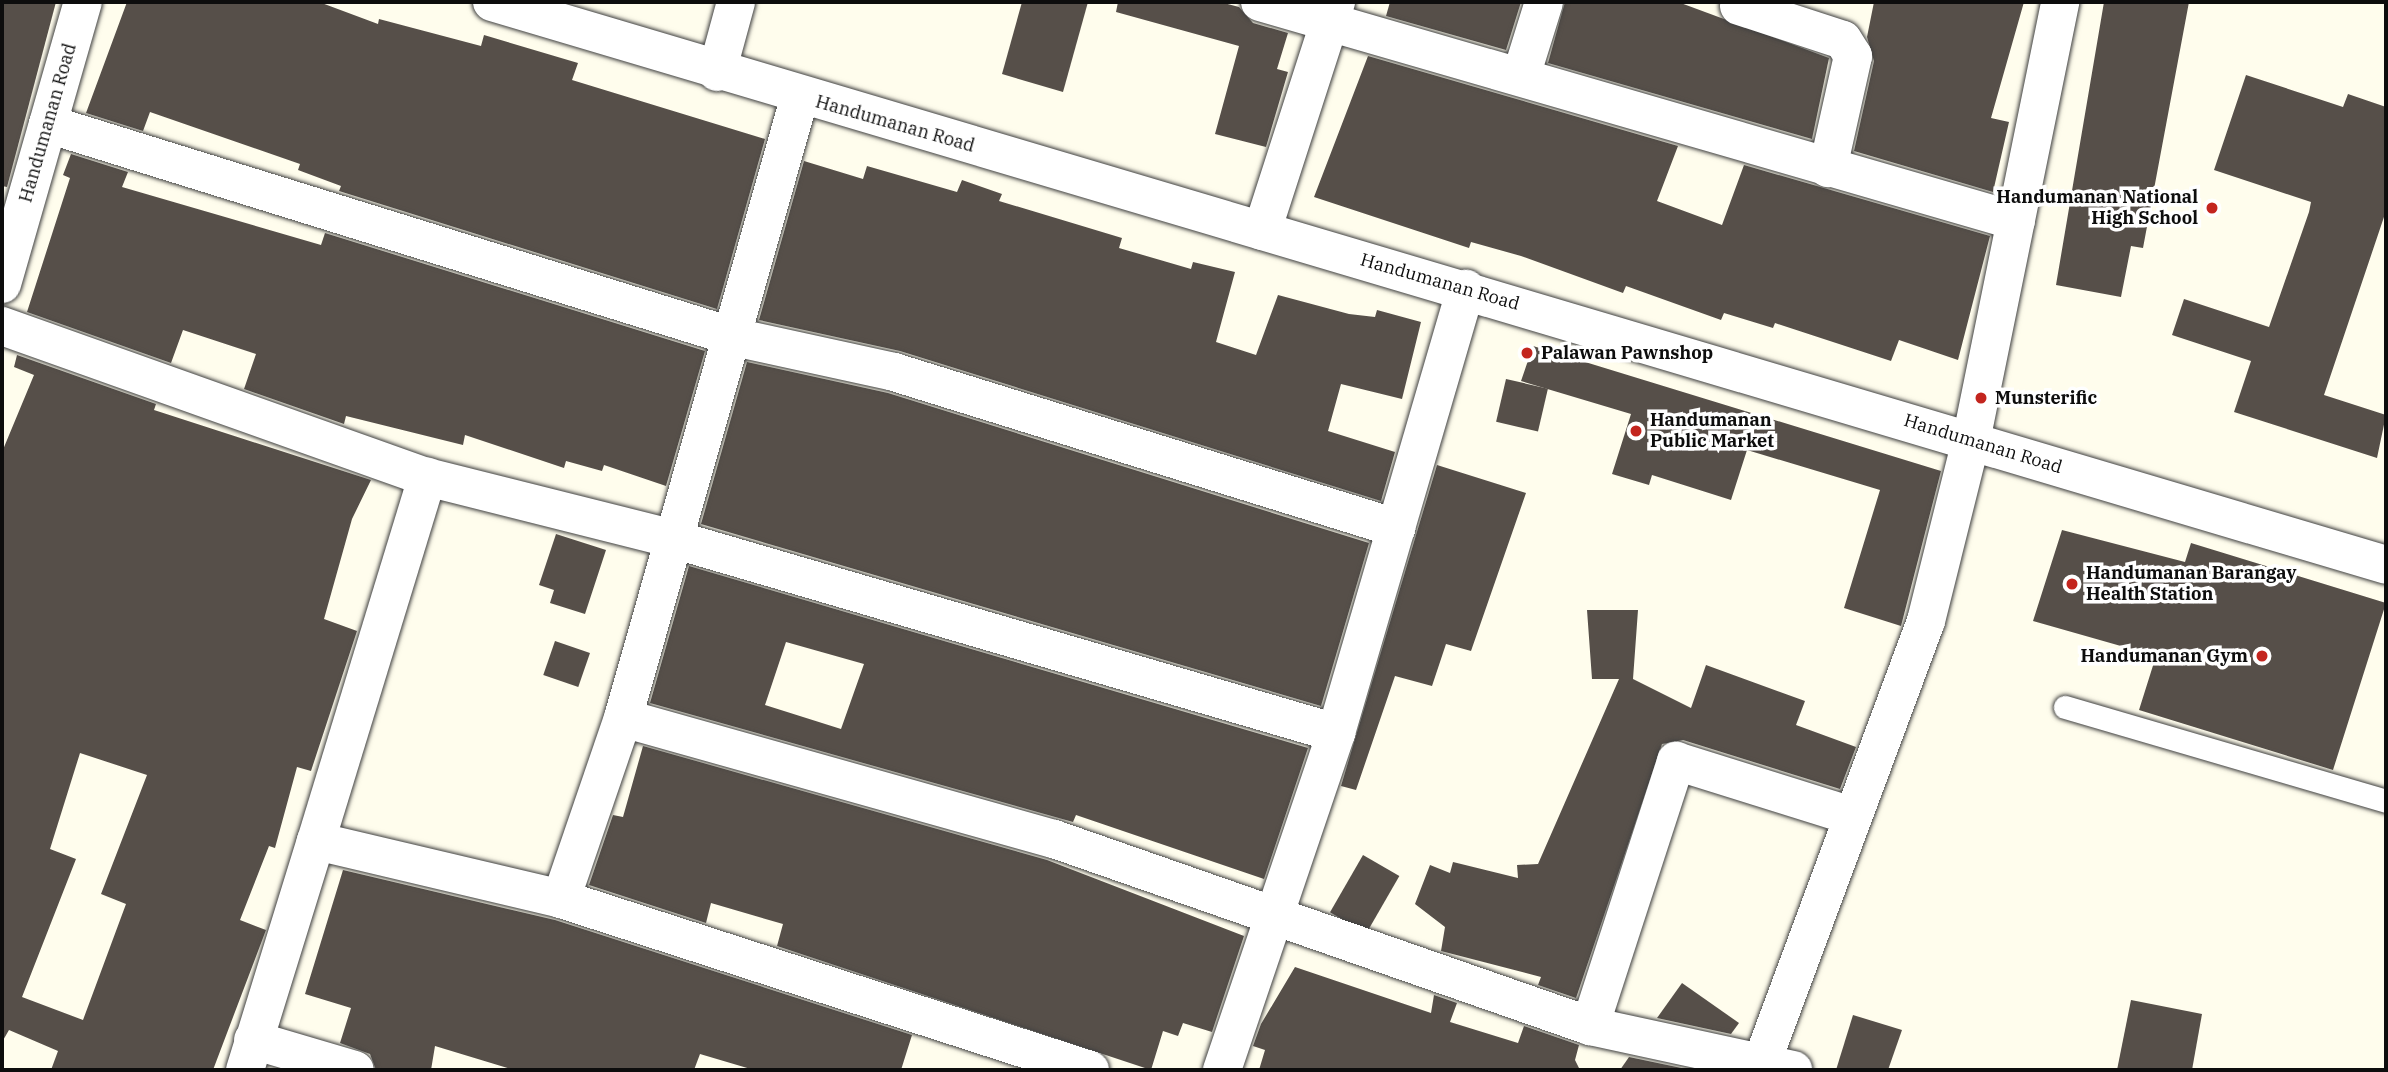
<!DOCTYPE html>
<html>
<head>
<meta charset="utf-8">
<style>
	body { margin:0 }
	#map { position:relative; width:2388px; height:1072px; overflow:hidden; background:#fffded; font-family:"IBM Plex Serif",serif }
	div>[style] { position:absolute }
	.building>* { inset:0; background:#564f49; transform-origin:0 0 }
	.roads { filter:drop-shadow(0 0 2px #404040) drop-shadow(0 0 2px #404040) }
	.service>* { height:23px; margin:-11.5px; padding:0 11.5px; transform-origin:11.5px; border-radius:11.5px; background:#fff }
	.minor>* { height:38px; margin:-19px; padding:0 19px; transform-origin:19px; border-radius:19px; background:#fff }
	.tertiary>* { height:38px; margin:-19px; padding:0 19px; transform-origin:19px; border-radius:19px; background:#fff }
	.dots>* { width:19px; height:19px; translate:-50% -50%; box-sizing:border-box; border:4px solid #fff; border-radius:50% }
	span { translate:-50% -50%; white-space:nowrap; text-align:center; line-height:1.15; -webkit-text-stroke:7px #fff; paint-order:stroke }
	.street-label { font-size:18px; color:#0d0d0d }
	.poi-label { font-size:18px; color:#0d0d0d; font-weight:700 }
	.right { translate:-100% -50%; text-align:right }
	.left { translate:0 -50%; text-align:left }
	.frame { position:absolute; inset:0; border:4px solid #0d0d0d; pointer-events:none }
</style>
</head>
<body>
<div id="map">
	<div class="building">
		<i style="clip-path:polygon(2px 2px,56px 2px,7px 187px,2px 186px)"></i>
		<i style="clip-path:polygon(127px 2px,319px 2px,378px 24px,379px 19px,481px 46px,484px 35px,578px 63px,572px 80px,765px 139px,717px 309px,339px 191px,341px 186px,298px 170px,300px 164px,150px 112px,143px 131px,86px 113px)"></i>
		<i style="clip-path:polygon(1022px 2px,1088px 2px,1063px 92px,1002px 74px)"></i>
		<i style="clip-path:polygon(1118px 2px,1220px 2px,1239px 7px,1253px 23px,1288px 33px,1277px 69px,1288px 72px,1266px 147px,1215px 134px,1239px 46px,1116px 12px)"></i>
		<i style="clip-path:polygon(1390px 2px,1521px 2px,1506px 50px,1386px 16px)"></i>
		<i style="clip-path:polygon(1565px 2px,1678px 2px,1829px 58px,1812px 139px,1548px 63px)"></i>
		<i style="clip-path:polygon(1874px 2px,2024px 2px,1991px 118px,2009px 122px,1993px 192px,1854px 151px,1874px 61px,1867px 37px)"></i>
		<i style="clip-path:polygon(2104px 2px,2189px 2px,2143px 248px,2131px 246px,2121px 297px,2056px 285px)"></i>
		<i style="clip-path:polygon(1368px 56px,1678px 146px,1657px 201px,1722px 225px,1744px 165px,1990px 236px,1958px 360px,1899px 340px,1891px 361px,1775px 323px,1773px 328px,1724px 313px,1721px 320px,1626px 286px,1623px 293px,1521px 256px,1471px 242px,1469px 248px,1314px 197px)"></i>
		<i style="clip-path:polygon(2246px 75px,2343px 107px,2348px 94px,2386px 107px,2386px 211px,2324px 395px,2386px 415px,2377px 458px,2234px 412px,2251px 361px,2172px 335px,2184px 299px,2269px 327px,2309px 212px,2311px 202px,2214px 170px)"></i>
		<i style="clip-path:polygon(71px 154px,128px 172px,122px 187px,321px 245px,325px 233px,705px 351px,666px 486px,604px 465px,602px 471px,566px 461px,564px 468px,465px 435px,463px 445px,346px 416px,344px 424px,244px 389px,256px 354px,183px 330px,171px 363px,27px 312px,70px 178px,63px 175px)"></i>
		<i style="clip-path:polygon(804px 161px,863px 179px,867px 166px,957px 192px,962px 180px,1002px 194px,999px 201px,1122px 238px,1119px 248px,1191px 269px,1193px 262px,1235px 272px,1216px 342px,1256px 355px,1278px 295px,1349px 314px,1375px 317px,1377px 310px,1421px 322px,1402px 399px,1341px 384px,1328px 431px,1395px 452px,1381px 501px,900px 351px,759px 320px)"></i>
		<i style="clip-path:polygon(1533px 346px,1941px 471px,1901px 626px,1844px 608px,1880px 490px,1747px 450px,1731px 500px,1652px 475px,1649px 485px,1612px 474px,1631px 414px,1521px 381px)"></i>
		<i style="clip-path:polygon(evenodd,17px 355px,156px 404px,154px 410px,371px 480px,352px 519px,324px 619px,357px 631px,311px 771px,297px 767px,275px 848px,269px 846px,240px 920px,266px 930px,213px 1070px,51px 1070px,58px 1051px,9px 1030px,2px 1042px,2px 452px,34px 375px,14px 367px,17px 355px,80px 753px,147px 775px,101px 894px,126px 904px,83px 1020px,22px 997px,76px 859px,50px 849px,80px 753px)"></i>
		<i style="clip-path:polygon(747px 362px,888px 393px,1369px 543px,1321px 706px,701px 524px)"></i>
		<i style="left:1506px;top:379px;width:43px;height:44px;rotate:13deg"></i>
		<i style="clip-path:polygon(1437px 465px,1526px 493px,1471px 651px,1446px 644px,1432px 686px,1395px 676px,1356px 790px,1341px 786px)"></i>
		<i style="clip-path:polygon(2062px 530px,2185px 562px,2191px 543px,2386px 603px,2333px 770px,2139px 710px,2156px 656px,2033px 621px)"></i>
		<i style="clip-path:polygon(556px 534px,606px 550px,585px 614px,550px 603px,554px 590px,539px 585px)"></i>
		<i style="clip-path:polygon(evenodd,689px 566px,1308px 748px,1264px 879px,1076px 815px,1073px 822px,650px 703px,689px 566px,786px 642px,864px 664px,841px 729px,765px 705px,786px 642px)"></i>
		<i style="clip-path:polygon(1587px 610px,1638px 610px,1633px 679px,1691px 708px,1706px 665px,1805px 701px,1796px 725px,1856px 747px,1840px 789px,1683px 740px,1662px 744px,1576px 998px,1538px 985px,1541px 977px,1441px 951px,1445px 927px,1415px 904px,1430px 865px,1450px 873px,1453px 862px,1518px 878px,1517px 865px,1538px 864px,1619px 679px,1592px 679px)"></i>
		<i style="left:555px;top:641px;width:37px;height:36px;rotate:19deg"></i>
		<i style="clip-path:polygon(643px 746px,1047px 860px,1244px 936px,1212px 1032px,1183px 1023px,1178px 1036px,1163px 1031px,1151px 1070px,777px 946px,783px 924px,711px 903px,706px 923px,589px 885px,613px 815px,623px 817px)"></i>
		<i style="left:1363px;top:855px;width:42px;height:66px;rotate:30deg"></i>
		<i style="clip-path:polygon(343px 870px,555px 920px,912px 1035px,901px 1070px,754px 1070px,700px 1054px,694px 1070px,514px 1070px,435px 1046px,431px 1070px,376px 1070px,370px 1054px,340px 1043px,351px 1008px,305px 994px)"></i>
		<i style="clip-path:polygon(1295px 967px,1431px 1013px,1434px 995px,1457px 1003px,1450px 1022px,1518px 1043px,1524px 1026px,1579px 1045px,1575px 1060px,1580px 1070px,1259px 1070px,1265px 1050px,1253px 1046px,1261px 1024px)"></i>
		<i style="clip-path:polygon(1682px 983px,1739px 1023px,1731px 1034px,1657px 1018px)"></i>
		<i style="clip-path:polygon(2131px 1000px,2202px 1014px,2192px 1070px,2117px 1070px)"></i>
		<i style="clip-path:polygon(1853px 1015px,1902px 1030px,1888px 1070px,1836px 1070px)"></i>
		<i style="clip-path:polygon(1629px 1057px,1691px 1070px,1620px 1070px)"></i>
	</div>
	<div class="roads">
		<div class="service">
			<i style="left:2065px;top:707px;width:334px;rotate:16.3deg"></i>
		</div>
		<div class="minor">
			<i style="left:1260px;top:2px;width:787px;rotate:16.16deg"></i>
			<i style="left:1739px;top:6px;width:109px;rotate:18.1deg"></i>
			<i style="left:1843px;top:40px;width:19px;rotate:58deg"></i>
			<i style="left:1853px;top:56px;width:115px;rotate:102.6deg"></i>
			<i style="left:717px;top:72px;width:73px;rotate:-74.8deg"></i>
			<i style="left:1521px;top:76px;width:77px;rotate:-72.7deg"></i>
			<i style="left:48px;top:124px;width:718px;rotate:17.25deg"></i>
			<i style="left:734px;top:337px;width:164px;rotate:12.3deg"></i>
			<i style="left:894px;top:372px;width:526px;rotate:17.26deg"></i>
			<i style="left:1262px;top:231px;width:241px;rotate:-72.1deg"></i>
			<i style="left:2px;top:326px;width:451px;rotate:19.6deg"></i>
			<i style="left:427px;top:477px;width:254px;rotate:14.1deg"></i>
			<i style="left:673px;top:539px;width:691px;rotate:16.31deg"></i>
			<i style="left:623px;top:718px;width:448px;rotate:15.7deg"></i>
			<i style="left:1054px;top:839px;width:568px;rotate:19.23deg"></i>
			<i style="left:1590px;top:1026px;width:208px;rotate:12.2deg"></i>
			<i style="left:316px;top:841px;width:381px;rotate:-73deg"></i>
			<i style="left:561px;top:899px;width:191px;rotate:-71.1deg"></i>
			<i style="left:623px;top:718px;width:647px;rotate:-74.12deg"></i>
			<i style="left:1590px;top:1026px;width:279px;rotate:-72deg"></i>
			<i style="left:1676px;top:761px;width:184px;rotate:17.4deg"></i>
			<i style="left:253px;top:1040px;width:106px;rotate:16.4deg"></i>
			<i style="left:245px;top:1070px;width:240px;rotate:-72.8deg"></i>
			<i style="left:316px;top:841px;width:252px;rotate:13.3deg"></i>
			<i style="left:561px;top:899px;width:556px;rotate:17.91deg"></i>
			<i style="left:1222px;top:1070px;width:356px;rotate:-71.3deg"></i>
			<i style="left:1336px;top:733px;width:463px;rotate:-73.7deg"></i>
			<i style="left:1759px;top:1070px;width:479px;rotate:-69.6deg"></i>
			<i style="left:1926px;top:621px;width:186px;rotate:-76deg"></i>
			<i style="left:1971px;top:441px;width:448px;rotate:-78.5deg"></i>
		</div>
		<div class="tertiary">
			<i style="left:492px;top:2px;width:1976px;rotate:16.55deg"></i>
			<i style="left:2px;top:284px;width:293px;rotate:-74deg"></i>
		</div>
	</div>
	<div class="dots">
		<i style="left:2212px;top:208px;background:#c3251e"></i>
		<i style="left:1527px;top:353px;background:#c3251e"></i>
		<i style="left:1981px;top:398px;background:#c3251e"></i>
		<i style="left:1636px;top:431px;background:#c3251e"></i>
		<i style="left:2072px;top:584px;background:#c3251e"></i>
		<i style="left:2262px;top:656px;background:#c3251e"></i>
	</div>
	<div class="street-label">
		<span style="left:48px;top:123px;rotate:-74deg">Handumanan Road</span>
		<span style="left:895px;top:124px;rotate:16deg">Handumanan Road</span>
		<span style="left:1440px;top:282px;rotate:16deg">Handumanan Road</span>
		<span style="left:1983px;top:444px;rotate:17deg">Handumanan Road</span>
	</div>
	<div class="poi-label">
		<span class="right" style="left:2198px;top:208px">Handumanan National<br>High School</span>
		<span class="left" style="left:1541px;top:353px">Palawan Pawnshop</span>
		<span class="left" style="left:1995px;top:398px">Munsterific</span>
		<span class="left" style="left:1650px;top:431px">Handumanan<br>Public Market</span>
		<span class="left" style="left:2086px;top:584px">Handumanan Barangay<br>Health Station</span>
		<span class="right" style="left:2248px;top:656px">Handumanan Gym</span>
	</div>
	<div class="frame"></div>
</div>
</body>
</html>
